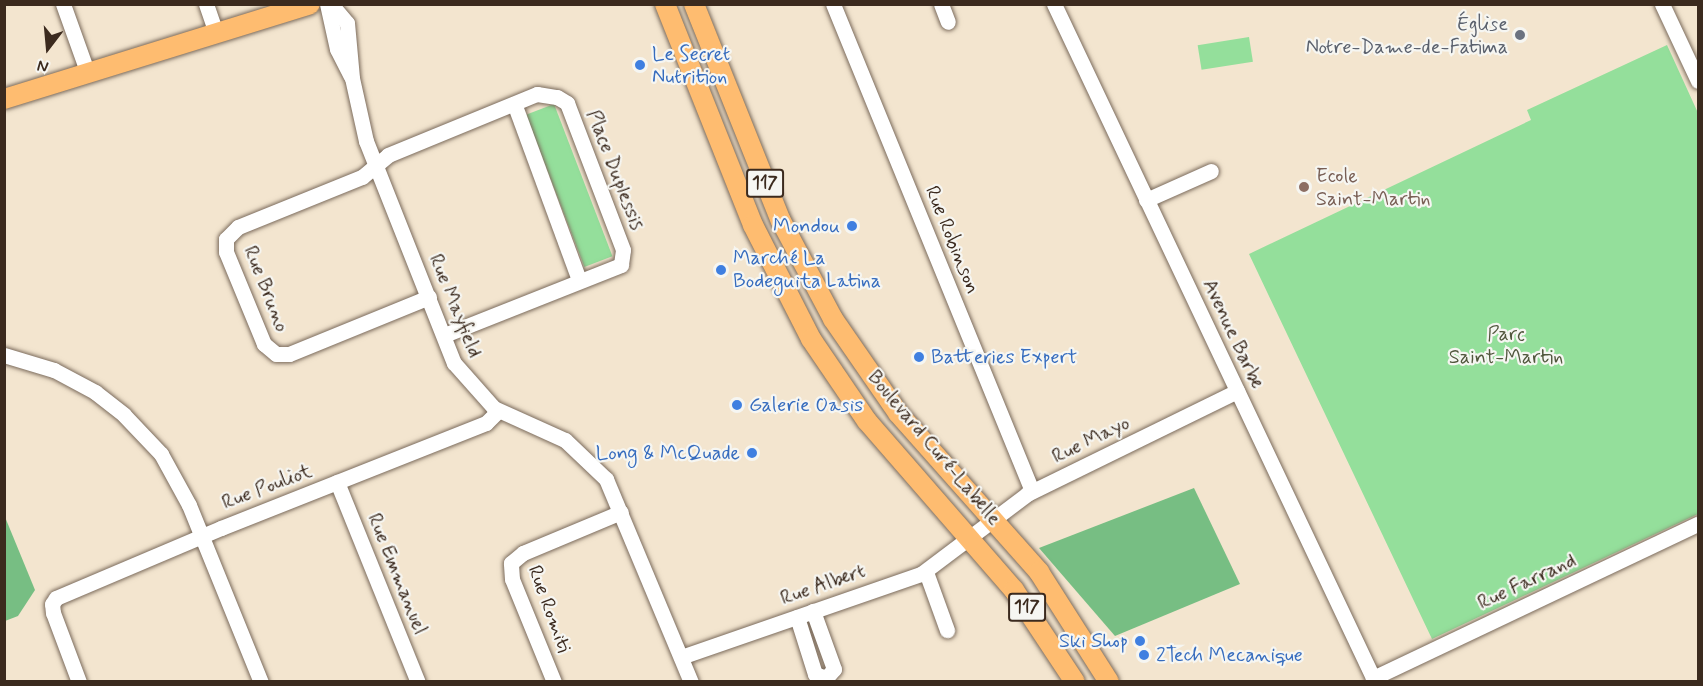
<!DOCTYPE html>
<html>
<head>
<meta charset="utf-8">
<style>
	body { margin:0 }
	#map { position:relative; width:1703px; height:686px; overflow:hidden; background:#f3e5cf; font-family:Mynerve,sans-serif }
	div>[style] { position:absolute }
	.green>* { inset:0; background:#94df9b; transform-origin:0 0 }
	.forest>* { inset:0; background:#77be83 }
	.roads { filter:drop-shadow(0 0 2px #7b6b5c) drop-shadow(0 0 2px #7b6b5c) }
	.minor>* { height:15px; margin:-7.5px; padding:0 7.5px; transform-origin:7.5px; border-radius:7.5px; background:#fff }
	.major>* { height:20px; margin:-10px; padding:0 10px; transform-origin:10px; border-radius:10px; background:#febc70 }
	.dots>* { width:16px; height:16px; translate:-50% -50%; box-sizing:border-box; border:3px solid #f6f6f2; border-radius:50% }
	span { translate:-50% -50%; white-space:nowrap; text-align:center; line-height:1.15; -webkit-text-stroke:4.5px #f6f6f2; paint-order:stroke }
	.shield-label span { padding:2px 4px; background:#f6f6f2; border:2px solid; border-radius:4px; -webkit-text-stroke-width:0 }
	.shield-label { font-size:18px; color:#3b2a1e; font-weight:700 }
	.worship-label { font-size:20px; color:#5b616d }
	.right { translate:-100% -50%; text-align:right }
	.shop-label { font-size:20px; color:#366cbe }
	.left { translate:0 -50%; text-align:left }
	.street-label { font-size:20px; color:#3b2a1e }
	.education-label { font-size:20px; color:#785e54 }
	.park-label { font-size:20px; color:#51573d }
	.frame { position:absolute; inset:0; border:6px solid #3b2a1e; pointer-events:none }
	.north { position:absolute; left:18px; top:18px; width:60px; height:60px; -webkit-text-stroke:4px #f6f6f2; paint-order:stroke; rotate:196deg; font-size:16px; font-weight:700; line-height:24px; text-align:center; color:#3b2a1e }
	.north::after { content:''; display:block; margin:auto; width:21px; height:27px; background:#3b2a1e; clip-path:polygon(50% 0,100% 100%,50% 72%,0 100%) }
</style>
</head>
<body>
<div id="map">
	<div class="green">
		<i style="left:1249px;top:37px;width:25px;height:52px;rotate:81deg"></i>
		<i style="clip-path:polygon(1667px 45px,1698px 113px,1698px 514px,1432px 639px,1249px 254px,1531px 120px,1527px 110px)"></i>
		<i style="left:554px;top:104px;width:163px;height:30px;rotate:69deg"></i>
	</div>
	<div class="forest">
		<i style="clip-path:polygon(1194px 488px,1240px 584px,1115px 636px,1039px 548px)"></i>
		<i style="clip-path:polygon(5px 517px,35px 590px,18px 616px,5px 621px)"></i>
	</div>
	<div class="roads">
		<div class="minor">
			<i style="left:63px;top:4px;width:74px;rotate:70.3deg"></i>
			<i style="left:206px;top:4px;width:31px;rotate:71deg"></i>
			<i style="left:327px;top:4px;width:46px;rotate:77.5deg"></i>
			<i style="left:337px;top:49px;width:30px;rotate:63deg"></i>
			<i style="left:331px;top:4px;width:25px;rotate:50deg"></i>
			<i style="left:347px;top:23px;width:55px;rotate:84.8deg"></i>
			<i style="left:352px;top:78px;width:65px;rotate:77.5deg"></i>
			<i style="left:366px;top:141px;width:239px;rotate:68.4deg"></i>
			<i style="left:454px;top:363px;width:60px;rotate:48.4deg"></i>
			<i style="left:494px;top:408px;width:78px;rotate:24.3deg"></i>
			<i style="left:565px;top:440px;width:57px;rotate:43.6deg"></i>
			<i style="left:606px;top:479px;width:220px;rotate:67.3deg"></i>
			<i style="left:833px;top:4px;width:526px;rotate:67.77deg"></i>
			<i style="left:941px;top:4px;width:19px;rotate:69deg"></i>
			<i style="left:1054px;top:4px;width:750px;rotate:64.66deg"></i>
			<i style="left:1662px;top:4px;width:85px;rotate:64.9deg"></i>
			<i style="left:515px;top:106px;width:185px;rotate:69.8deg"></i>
			<i style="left:1146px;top:200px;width:71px;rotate:-24deg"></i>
			<i style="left:429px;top:297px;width:151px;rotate:157.8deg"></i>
			<i style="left:289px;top:354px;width:13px;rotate:180deg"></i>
			<i style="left:276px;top:354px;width:16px;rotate:-140deg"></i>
			<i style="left:264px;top:344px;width:100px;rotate:-112.4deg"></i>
			<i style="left:226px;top:252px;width:13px;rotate:-90deg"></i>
			<i style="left:226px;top:239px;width:17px;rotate:-45deg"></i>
			<i style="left:238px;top:227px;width:134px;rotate:-22deg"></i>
			<i style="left:362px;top:177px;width:34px;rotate:-40deg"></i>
			<i style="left:388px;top:155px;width:161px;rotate:-22.3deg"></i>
			<i style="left:537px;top:94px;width:20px;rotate:9deg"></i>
			<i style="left:557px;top:97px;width:12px;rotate:31deg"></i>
			<i style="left:567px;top:103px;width:157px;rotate:69.1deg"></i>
			<i style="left:623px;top:250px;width:15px;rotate:98deg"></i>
			<i style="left:621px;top:265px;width:190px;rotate:158.4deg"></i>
			<i style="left:4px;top:355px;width:52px;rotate:16.7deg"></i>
			<i style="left:54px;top:370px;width:47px;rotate:28.2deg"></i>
			<i style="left:95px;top:392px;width:37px;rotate:38deg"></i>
			<i style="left:124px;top:415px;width:54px;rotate:46.5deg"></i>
			<i style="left:161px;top:454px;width:58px;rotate:61.2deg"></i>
			<i style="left:189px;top:505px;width:191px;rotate:67.9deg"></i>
			<i style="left:337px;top:482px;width:216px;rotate:68deg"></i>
			<i style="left:926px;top:572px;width:62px;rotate:70.1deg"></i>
			<i style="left:797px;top:617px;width:60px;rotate:72.5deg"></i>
			<i style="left:815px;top:674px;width:12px;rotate:20deg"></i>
			<i style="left:826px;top:678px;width:12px;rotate:-48deg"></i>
			<i style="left:834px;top:669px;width:62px;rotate:-109.9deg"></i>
			<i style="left:681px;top:657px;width:254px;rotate:-19.1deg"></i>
			<i style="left:921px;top:574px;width:133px;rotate:-37deg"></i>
			<i style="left:1027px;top:494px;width:234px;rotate:-26.1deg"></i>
			<i style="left:1373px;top:678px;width:360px;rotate:-25.4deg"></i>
			<i style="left:79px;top:682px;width:74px;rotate:-110.6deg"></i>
			<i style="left:53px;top:613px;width:9px;rotate:-96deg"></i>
			<i style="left:52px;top:604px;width:7px;rotate:-56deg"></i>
			<i style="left:56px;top:598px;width:179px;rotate:-23deg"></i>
			<i style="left:221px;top:528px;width:285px;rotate:-21.6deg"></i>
			<i style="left:486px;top:423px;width:17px;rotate:-45deg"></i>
			<i style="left:554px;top:682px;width:111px;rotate:-112.2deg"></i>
			<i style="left:512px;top:579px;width:16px;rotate:-94deg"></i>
			<i style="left:511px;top:563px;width:16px;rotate:-40deg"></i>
			<i style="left:523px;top:553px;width:106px;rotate:-22.7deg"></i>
		</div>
		<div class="major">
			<i style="left:665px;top:4px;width:238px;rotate:68.3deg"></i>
			<i style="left:753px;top:225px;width:128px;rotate:63deg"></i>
			<i style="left:811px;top:339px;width:99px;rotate:55.7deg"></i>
			<i style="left:867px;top:421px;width:224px;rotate:49deg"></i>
			<i style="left:1014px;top:590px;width:110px;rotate:56.5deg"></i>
			<i style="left:694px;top:4px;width:234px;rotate:68.2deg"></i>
			<i style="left:781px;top:221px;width:111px;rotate:62deg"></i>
			<i style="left:833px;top:319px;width:114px;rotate:55.3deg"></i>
			<i style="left:898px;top:413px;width:213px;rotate:48.4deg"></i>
			<i style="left:1039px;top:572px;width:130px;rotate:57.5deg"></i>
			<i style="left:4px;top:99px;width:320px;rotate:-17.2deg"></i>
		</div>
	</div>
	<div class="dots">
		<i style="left:1520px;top:35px;background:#6b7280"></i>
		<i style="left:640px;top:65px;background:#3f7fe0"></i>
		<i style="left:1304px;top:187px;background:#8d6e63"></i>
		<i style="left:852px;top:226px;background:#3f7fe0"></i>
		<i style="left:721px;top:270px;background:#3f7fe0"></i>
		<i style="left:919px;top:357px;background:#3f7fe0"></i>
		<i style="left:737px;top:405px;background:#3f7fe0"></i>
		<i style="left:752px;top:453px;background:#3f7fe0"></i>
		<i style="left:1140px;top:641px;background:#3f7fe0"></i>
		<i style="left:1144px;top:655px;background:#3f7fe0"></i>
	</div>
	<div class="shield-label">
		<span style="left:765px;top:183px">117</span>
		<span style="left:1027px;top:607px">117</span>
	</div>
	<div class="worship-label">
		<span class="right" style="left:1508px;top:36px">Église<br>Notre-Dame-de-Fatima</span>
	</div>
	<div class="shop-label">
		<span class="left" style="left:652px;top:66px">Le Secret<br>Nutrition</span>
		<span class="right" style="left:840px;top:226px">Mondou</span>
		<span class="left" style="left:733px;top:270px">Marché La<br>Bodeguita Latina</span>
		<span class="left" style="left:931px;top:357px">Batteries Expert</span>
		<span class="left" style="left:749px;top:405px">Galerie Oasis</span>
		<span class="right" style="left:740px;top:453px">Long &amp; McQuade</span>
		<span class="right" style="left:1128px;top:641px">Ski Shop</span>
		<span class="left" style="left:1156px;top:655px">2Tech Mecanique</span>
	</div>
	<div class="street-label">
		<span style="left:615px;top:170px;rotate:69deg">Place Duplessis</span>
		<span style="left:952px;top:240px;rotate:68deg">Rue Robinson</span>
		<span style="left:266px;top:289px;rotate:68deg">Rue Bruno</span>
		<span style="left:455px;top:306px;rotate:68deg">Rue Mayfield</span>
		<span style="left:1233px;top:334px;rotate:65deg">Avenue Barbe</span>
		<span style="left:1091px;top:440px;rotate:-26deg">Rue Mayo</span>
		<span style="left:934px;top:448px;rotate:50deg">Boulevard Curé-Labelle</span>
		<span style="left:267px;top:487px;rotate:-21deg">Rue Pouliot</span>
		<span style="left:397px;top:574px;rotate:68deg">Rue Emmanuel</span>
		<span style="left:1527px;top:582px;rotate:-25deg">Rue Farrand</span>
		<span style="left:823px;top:585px;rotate:-19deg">Rue Albert</span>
		<span style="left:549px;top:609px;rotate:70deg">Rue Romiti</span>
	</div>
	<div class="education-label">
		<span class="left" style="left:1316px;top:188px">Ecole<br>Saint-Martin</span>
	</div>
	<div class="park-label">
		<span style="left:1506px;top:346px">Parc<br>Saint-Martin</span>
	</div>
	<div class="frame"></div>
	<div class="north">N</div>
</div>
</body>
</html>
